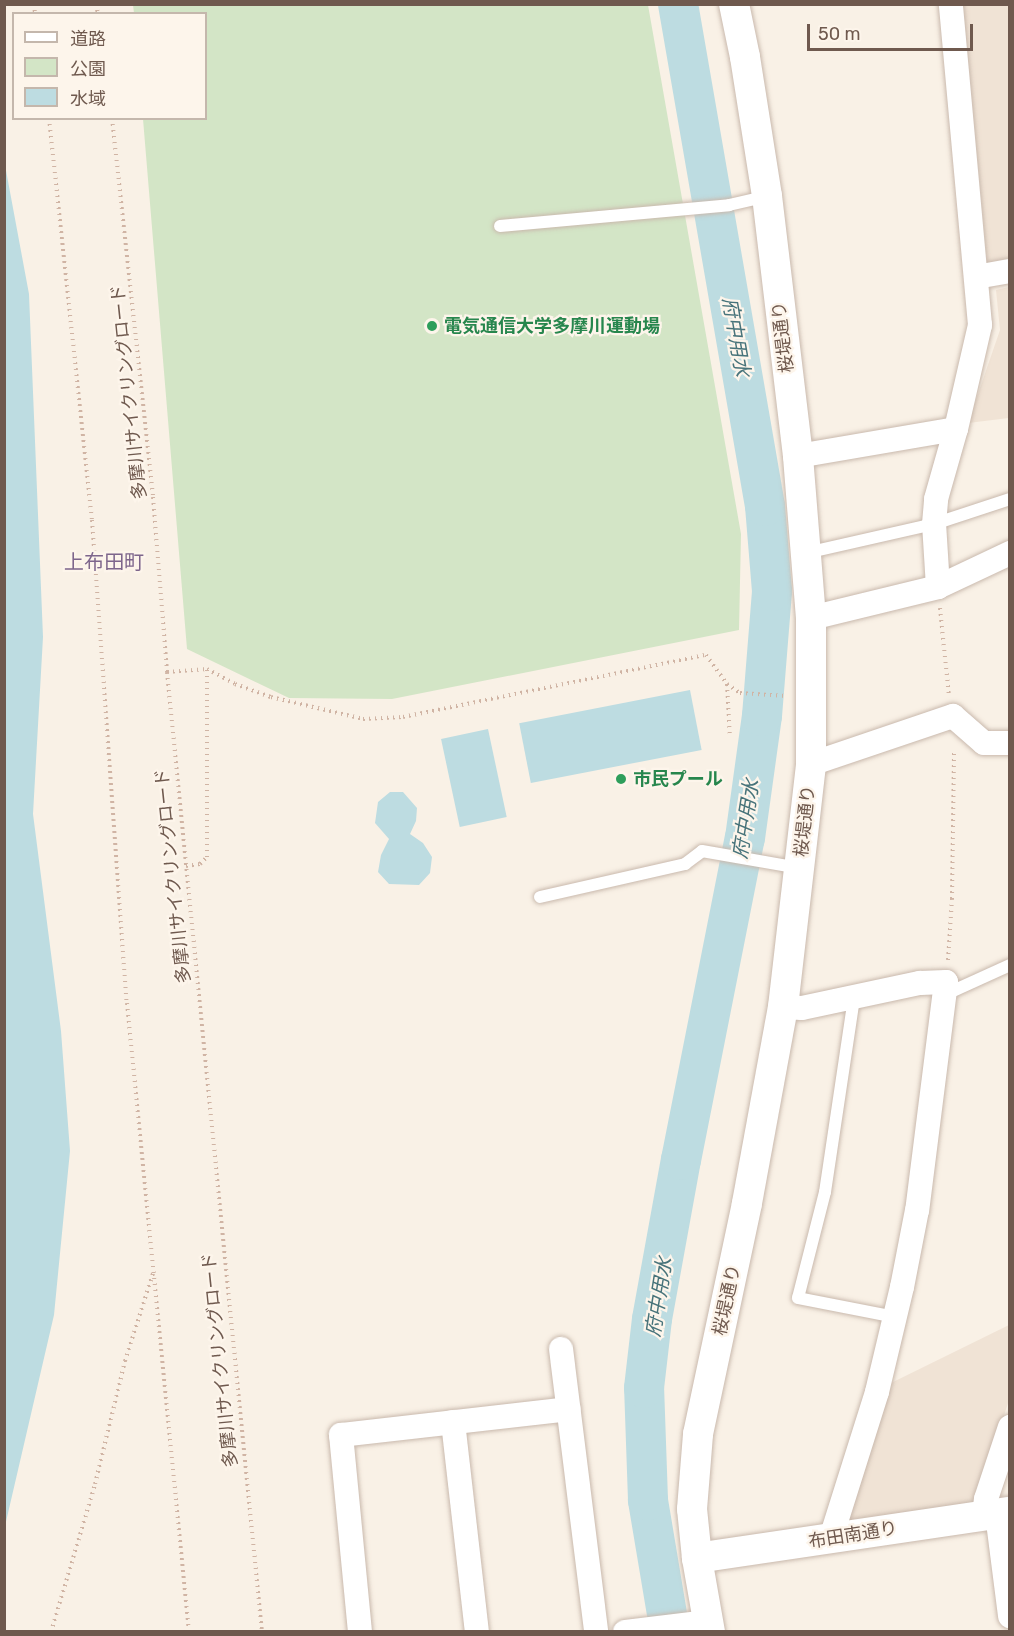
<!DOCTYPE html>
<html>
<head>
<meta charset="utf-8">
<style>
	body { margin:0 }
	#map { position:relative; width:1014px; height:1636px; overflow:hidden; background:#f9f1e6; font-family:Rubik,"Noto Sans JP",sans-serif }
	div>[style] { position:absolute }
	.residential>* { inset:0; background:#f0e3d5 }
	.green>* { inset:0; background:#d3e5c6 }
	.water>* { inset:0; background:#bddce1; transform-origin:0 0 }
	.river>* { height:40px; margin:-20px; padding:0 20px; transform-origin:20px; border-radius:20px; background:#bddce1 }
	.path>* { height:4px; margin-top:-2px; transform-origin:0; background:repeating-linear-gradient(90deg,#d0b4a4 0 1.5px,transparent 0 6px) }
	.roads { filter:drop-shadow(0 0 2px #c9b9ad) drop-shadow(0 0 2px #c9b9ad) }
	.service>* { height:12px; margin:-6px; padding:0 6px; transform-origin:6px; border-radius:6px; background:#fff }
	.minor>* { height:24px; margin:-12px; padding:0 12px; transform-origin:12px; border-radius:12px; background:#fff }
	.tertiary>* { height:30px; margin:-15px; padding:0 15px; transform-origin:15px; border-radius:15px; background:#fff }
	.dots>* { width:16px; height:16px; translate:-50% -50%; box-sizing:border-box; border:3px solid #fdf5eb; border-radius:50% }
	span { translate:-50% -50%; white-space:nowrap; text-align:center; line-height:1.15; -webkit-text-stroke:4.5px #fdf5eb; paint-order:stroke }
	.leisure-label { font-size:18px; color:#27864d; font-weight:700 }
	.left { translate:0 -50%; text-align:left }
	.street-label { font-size:18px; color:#6f594e }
	.water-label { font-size:20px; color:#47737a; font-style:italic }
	.neighbourhood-label { font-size:20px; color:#7e668c }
	.frame { position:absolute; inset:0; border:6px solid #6f594e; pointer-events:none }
	.legend { position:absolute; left:12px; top:12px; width:195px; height:108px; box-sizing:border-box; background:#fdf5eb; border:2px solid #c4b7ac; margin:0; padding:8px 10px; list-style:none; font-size:18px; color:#6f594e }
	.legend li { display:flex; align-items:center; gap:12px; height:30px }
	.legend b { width:30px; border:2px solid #c4b7ac }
	.scale { position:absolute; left:807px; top:24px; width:166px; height:27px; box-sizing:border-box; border:3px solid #6f594e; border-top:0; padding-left:8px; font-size:18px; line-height:21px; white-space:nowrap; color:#6f594e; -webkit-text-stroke:4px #fdf5eb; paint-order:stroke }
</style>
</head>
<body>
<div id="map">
	<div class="residential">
		<i style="clip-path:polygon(963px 5px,1009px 5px,1009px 258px,987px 263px)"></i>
		<i style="clip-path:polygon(1009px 287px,1009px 418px,968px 423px,1000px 330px,996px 290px)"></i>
		<i style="clip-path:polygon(1009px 1325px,1009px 1400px,976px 1502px,846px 1523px,887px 1385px)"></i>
	</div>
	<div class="green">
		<i style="clip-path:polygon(133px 5px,648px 5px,741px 534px,739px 630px,392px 699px,289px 698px,187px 649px,143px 119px,206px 118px,206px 14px,134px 13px)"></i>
	</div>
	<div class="water">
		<i style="clip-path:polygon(5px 165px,29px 294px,43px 637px,33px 814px,61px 1031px,70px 1151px,54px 1315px,5px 1526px)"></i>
		<i style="left:690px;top:690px;width:61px;height:174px;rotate:79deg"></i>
		<i style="left:488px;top:729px;width:90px;height:48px;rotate:78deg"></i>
		<i style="clip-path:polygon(390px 792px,403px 792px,417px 808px,416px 821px,410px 834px,423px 843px,432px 857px,430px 873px,419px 885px,389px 884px,378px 872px,381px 855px,389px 839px,375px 823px,378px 802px)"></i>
	</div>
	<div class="river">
		<i style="left:670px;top:1632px;width:134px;rotate:-99.5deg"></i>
		<i style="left:648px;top:1500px;width:112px;rotate:-92deg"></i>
		<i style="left:644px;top:1388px;width:69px;rotate:-83.4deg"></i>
		<i style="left:652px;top:1319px;width:162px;rotate:-79.7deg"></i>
		<i style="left:681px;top:1160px;width:328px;rotate:-78.8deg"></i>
		<i style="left:745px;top:838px;width:123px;rotate:-82.1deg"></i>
		<i style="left:762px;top:716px;width:125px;rotate:-85.4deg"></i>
		<i style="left:772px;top:591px;width:85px;rotate:-94.7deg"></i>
		<i style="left:765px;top:506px;width:509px;rotate:-99.83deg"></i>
	</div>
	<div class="path">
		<i style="left:34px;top:4px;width:10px;rotate:84deg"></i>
		<i style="left:96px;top:4px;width:10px;rotate:79deg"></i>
		<i style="left:49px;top:118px;width:404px;rotate:83.9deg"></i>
		<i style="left:92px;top:520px;width:484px;rotate:85.9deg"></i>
		<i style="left:127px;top:1003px;width:632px;rotate:84.37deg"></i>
		<i style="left:112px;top:118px;width:381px;rotate:83.8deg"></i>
		<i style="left:153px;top:497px;width:176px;rotate:85.4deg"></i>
		<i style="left:167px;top:672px;width:965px;rotate:84.35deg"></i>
		<i style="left:940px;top:608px;width:88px;rotate:84.2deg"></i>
		<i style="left:167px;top:672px;width:40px;rotate:-4.3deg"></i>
		<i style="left:207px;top:669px;width:32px;rotate:28deg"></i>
		<i style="left:235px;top:684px;width:38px;rotate:20deg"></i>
		<i style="left:271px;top:697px;width:95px;rotate:13.4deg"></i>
		<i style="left:363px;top:719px;width:40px;rotate:-2.9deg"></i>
		<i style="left:403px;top:717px;width:309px;rotate:-11.6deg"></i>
		<i style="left:706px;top:655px;width:36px;rotate:54deg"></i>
		<i style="left:727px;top:684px;width:16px;rotate:35deg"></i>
		<i style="left:740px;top:693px;width:46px;rotate:3.7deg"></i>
		<i style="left:727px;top:684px;width:54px;rotate:86.8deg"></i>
		<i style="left:186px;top:866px;width:14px;rotate:-8deg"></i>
		<i style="left:200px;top:864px;width:10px;rotate:-45deg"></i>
		<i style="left:207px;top:857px;width:188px;rotate:-90deg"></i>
		<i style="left:948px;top:960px;width:61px;rotate:-86.2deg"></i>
		<i style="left:952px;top:899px;width:150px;rotate:-89.2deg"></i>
		<i style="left:51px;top:1632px;width:154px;rotate:-73.4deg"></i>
		<i style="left:95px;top:1484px;width:127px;rotate:-76.3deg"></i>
		<i style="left:125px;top:1361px;width:92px;rotate:-72.3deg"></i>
	</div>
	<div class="roads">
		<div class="service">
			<i style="left:500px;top:226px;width:230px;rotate:-5.2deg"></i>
			<i style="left:729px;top:205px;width:39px;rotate:-13deg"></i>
			<i style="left:806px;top:553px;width:131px;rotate:-12.8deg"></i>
			<i style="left:934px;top:524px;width:80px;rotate:-18.2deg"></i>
			<i style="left:540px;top:897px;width:149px;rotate:-12.8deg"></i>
			<i style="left:685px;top:864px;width:21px;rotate:-37deg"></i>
			<i style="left:702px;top:851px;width:98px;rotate:9.9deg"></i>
			<i style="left:944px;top:995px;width:72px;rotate:-24.4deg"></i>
			<i style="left:854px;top:998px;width:196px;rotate:98.5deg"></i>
			<i style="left:825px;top:1192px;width:109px;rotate:104.3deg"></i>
			<i style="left:798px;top:1298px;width:99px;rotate:11.1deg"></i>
		</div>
		<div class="minor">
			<i style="left:976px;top:277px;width:35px;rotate:-10deg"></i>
			<i style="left:798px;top:456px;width:160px;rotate:-9.7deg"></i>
			<i style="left:938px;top:587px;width:63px;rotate:-93.6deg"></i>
			<i style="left:934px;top:524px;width:25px;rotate:-85deg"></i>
			<i style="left:936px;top:499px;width:73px;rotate:-74.1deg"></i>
			<i style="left:956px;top:429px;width:107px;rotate:-77deg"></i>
			<i style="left:980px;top:325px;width:322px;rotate:-95.2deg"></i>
			<i style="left:811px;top:618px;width:131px;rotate:-13.7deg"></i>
			<i style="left:938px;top:587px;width:80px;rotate:-25.3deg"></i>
			<i style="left:811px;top:764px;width:150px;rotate:-18.7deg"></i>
			<i style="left:953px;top:716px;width:41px;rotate:41.1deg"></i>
			<i style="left:984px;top:743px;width:26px"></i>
			<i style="left:783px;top:1007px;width:19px;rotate:3deg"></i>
			<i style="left:802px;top:1008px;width:121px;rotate:-12deg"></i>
			<i style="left:920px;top:983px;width:26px;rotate:-2deg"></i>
			<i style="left:946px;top:982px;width:230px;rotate:97.2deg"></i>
			<i style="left:917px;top:1210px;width:78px;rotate:101deg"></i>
			<i style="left:902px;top:1287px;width:108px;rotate:103.4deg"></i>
			<i style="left:877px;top:1392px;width:153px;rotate:107.5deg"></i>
			<i style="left:561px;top:1349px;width:285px;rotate:82.9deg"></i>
			<i style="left:453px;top:1422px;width:211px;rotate:83.5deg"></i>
			<i style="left:997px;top:1514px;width:103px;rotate:82.7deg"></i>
			<i style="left:984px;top:1515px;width:16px;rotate:-83deg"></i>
			<i style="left:986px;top:1499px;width:76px;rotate:-71.6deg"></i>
			<i style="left:360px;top:1632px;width:198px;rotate:-95.5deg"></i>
			<i style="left:341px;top:1435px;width:229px;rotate:-6.5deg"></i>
			<i style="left:625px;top:1632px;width:84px;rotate:-6.9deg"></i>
		</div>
		<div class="tertiary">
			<i style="left:697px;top:1558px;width:316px;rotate:-8.4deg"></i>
			<i style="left:710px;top:1632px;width:75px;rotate:-100deg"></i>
			<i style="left:697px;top:1558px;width:49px;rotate:-95.8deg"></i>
			<i style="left:692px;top:1509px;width:75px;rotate:-85.4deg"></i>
			<i style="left:698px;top:1434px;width:236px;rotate:-78deg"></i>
			<i style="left:747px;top:1203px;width:199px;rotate:-79.6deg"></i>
			<i style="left:783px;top:1007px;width:245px;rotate:-83.4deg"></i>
			<i style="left:811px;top:764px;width:146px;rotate:-90deg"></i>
			<i style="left:811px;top:618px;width:163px;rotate:-94.6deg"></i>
			<i style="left:798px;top:456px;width:262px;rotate:-96.8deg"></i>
			<i style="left:767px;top:196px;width:141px;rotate:-99deg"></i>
			<i style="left:745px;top:57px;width:54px;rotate:-101.7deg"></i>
		</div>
	</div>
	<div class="dots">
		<i style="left:432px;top:326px;background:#2e9e5b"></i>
		<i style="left:621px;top:779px;background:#2e9e5b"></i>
	</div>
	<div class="leisure-label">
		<span class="left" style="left:444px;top:326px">電気通信大学多摩川運動場</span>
		<span class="left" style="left:633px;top:779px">市民プール</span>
	</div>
	<div class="street-label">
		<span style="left:783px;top:337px;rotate:-97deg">桜堤通り</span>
		<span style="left:129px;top:392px;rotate:-96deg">多摩川サイクリングロード</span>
		<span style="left:805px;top:821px;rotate:-84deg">桜堤通り</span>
		<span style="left:173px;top:876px;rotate:-96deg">多摩川サイクリングロード</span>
		<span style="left:727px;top:1300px;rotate:-78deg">桜堤通り</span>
		<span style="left:220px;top:1360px;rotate:-96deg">多摩川サイクリングロード</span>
		<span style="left:853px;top:1535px;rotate:-9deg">布田南通り</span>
	</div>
	<div class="water-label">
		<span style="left:736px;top:337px;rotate:80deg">府中用水</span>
		<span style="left:746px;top:819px;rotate:-81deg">府中用水</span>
		<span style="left:659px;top:1297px;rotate:-81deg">府中用水</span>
	</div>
	<div class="neighbourhood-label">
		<span style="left:104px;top:562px">上布田町</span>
	</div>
	<div class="frame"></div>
	<ul class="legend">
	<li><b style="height:8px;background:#fff"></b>道路</li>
	<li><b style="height:16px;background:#d3e5c6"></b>公園</li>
	<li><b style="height:16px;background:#bddce1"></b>水域</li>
	</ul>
	<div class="scale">50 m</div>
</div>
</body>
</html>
